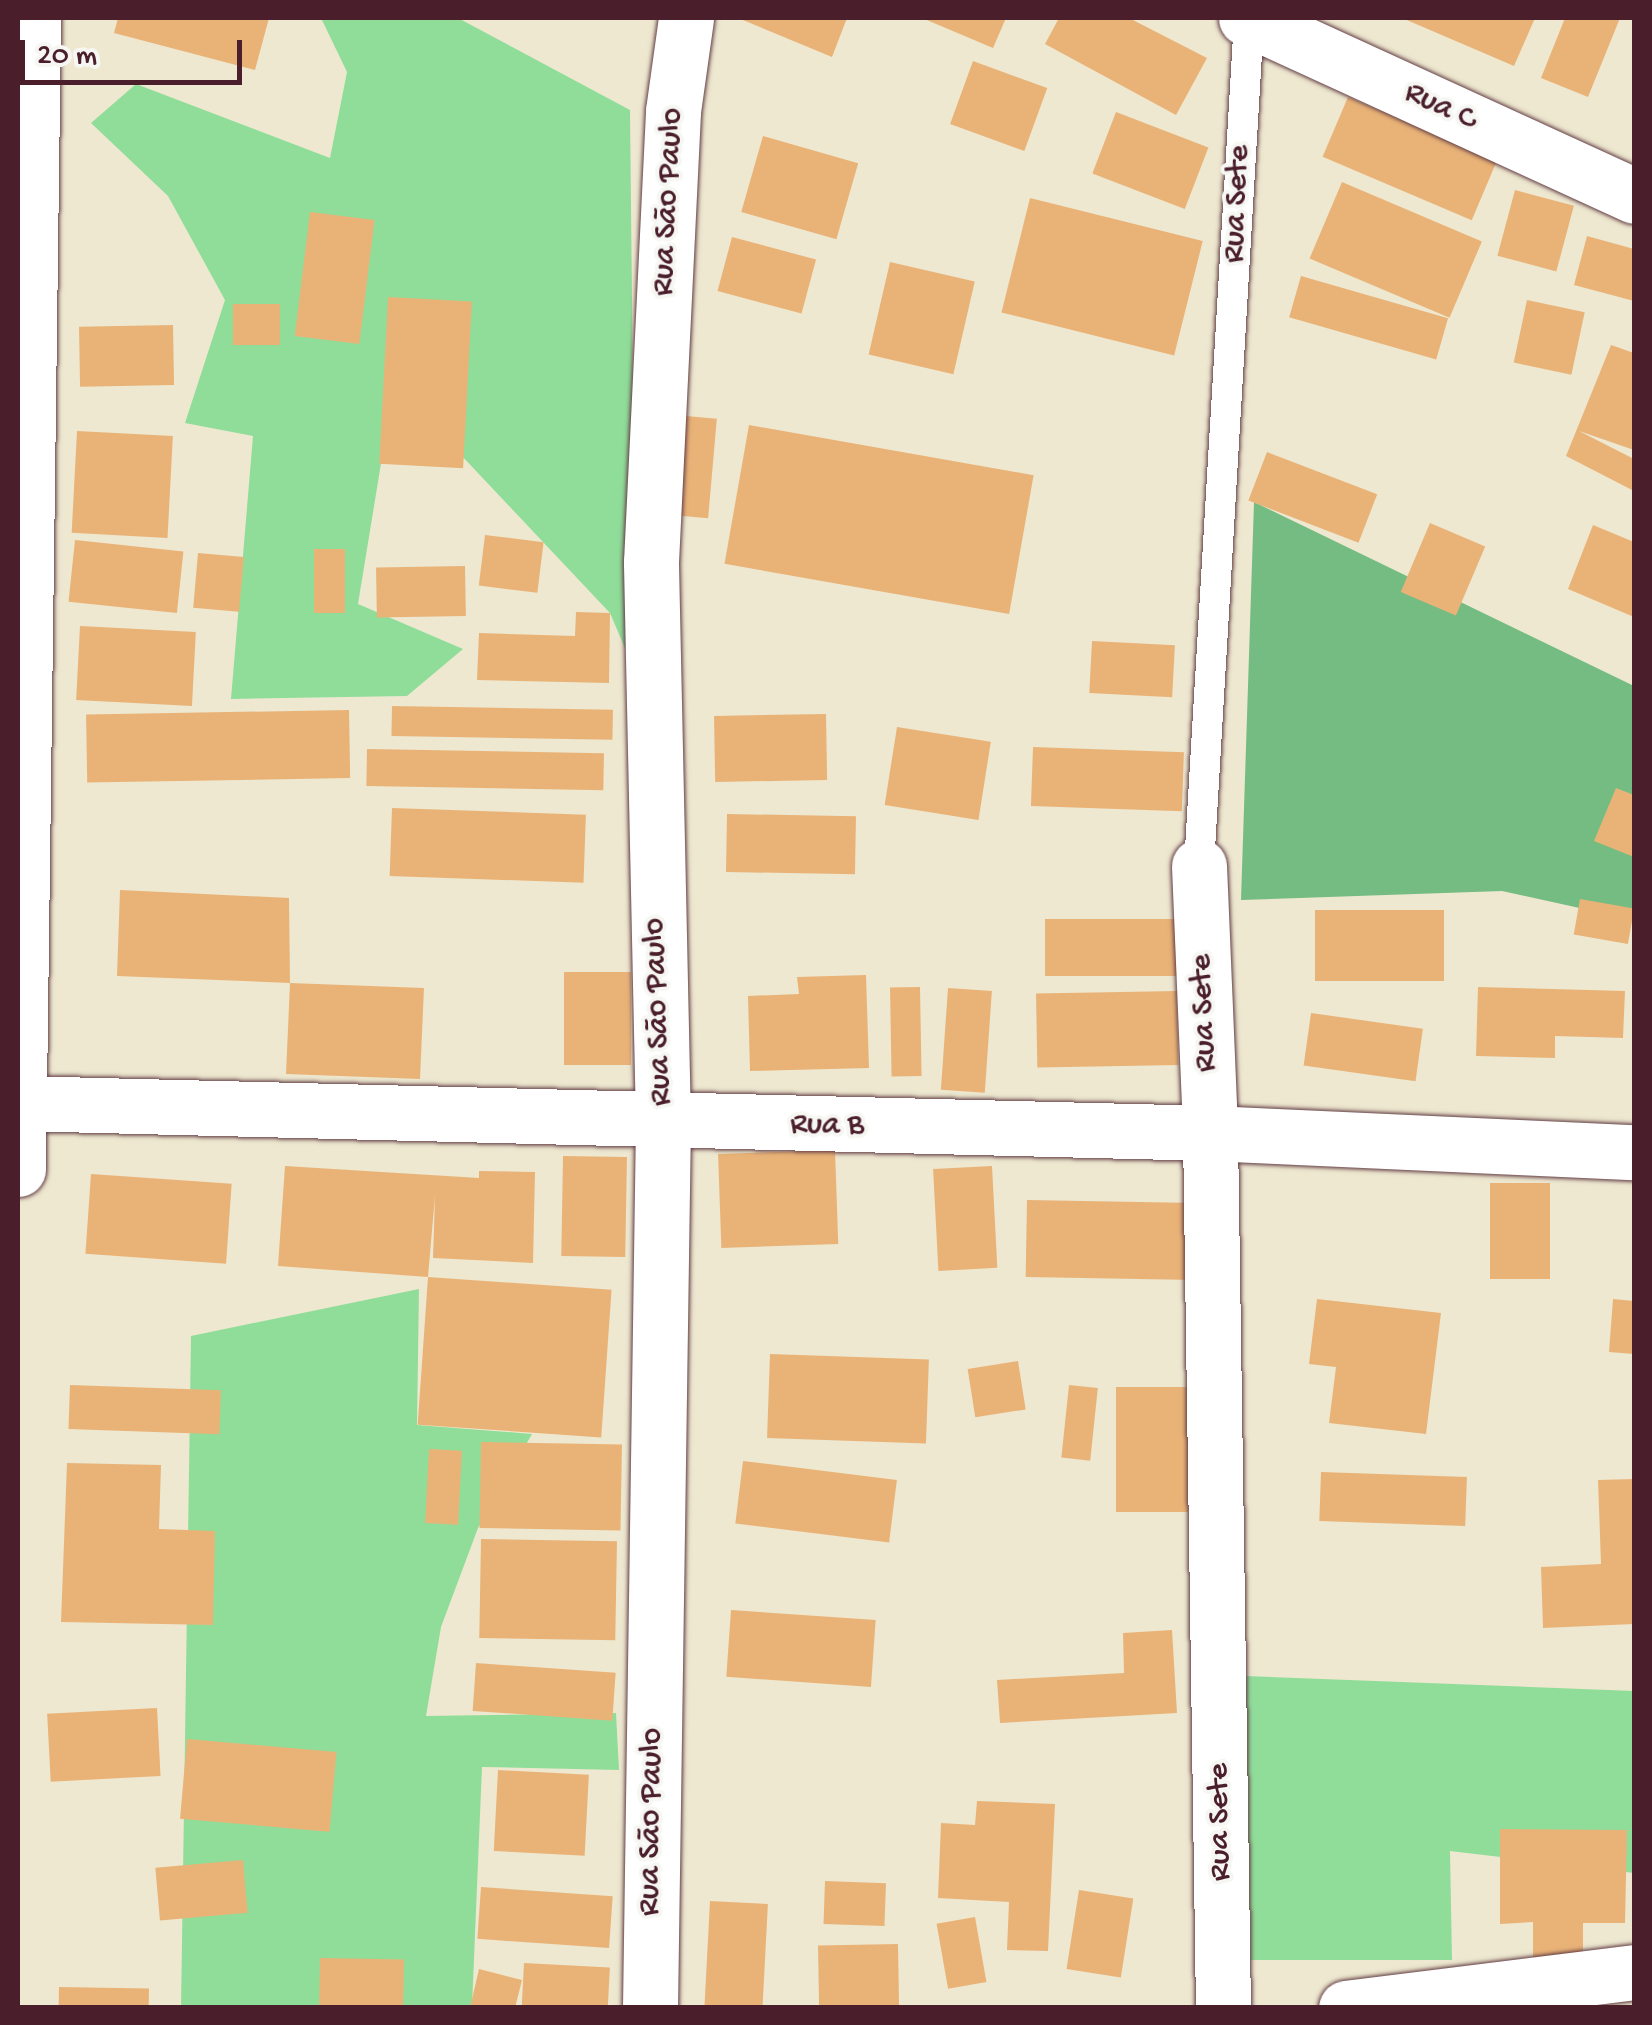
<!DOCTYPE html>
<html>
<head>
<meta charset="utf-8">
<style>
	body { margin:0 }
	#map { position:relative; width:1652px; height:2025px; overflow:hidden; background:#eee8d0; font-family:"Gochi Hand",sans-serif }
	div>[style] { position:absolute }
	.green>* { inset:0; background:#90dd9a }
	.forest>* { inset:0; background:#74bc82 }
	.building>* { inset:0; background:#e9b378; transform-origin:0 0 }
	.roads { filter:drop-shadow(0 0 2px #633d44) drop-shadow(0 0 2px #633d44) }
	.service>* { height:30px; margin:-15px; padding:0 15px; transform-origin:15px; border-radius:15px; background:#fff }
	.minor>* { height:55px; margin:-27.5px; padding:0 27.5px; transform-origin:27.5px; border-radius:27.5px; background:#fff }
	.secondary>* { height:55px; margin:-27.5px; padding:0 27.5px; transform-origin:27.5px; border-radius:27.5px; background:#fff }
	span { translate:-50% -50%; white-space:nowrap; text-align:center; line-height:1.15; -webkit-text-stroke:8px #f6f6f2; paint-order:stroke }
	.street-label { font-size:32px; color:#4a1f2b }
	.frame { position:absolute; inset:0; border:20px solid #4a1f2b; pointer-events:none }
	.scale { position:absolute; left:20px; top:40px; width:222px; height:45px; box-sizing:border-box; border:5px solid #4a1f2b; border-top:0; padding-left:12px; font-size:30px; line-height:35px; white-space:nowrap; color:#4a1f2b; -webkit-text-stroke:8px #f6f6f2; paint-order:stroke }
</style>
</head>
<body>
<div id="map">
	<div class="green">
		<i style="clip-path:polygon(321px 18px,458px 18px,630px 110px,636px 674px,610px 613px,394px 384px,358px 604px,463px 649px,407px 696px,231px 699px,253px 436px,185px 423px,225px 300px,168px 196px,91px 123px,136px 84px,330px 158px,347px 72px)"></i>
		<i style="clip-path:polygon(419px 1289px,417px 1425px,532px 1434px,478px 1528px,441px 1627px,426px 1716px,616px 1713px,619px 1770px,482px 1767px,472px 2007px,181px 2008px,191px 1336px)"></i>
		<i style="clip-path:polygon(1245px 1676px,1634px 1691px,1634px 1873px,1450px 1851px,1452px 1960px,1238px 1960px)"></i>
	</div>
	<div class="forest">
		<i style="clip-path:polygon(1254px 502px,1634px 686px,1634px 920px,1502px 891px,1241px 900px)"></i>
	</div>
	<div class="building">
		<i style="clip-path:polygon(118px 18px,269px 18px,255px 70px,114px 33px)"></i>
		<i style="clip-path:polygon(738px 18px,847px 18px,832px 57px)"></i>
		<i style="clip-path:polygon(922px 18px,1006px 18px,993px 48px)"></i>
		<i style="clip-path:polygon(1059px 18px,1129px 18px,1207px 58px,1176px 115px,1045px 44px)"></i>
		<i style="clip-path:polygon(1402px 18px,1535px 18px,1514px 66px)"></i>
		<i style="clip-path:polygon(1565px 18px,1620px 18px,1588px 97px,1541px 78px)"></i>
		<i style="left:973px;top:61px;width:79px;height:67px;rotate:20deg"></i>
		<i style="left:1348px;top:97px;width:162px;height:65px;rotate:23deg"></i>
		<i style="left:1116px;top:112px;width:99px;height:66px;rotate:21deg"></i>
		<i style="left:763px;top:136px;width:99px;height:79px;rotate:16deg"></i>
		<i style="left:1342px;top:182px;width:152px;height:83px;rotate:23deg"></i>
		<i style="left:1515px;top:190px;width:61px;height:68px;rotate:15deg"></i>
		<i style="left:1030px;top:198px;width:178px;height:118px;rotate:14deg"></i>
		<i style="left:310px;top:212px;width:65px;height:125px;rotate:7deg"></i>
		<i style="clip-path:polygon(1587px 236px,1634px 249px,1634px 301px,1574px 285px)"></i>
		<i style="left:732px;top:237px;width:87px;height:56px;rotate:15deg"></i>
		<i style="left:890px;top:262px;width:87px;height:95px;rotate:13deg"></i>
		<i style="left:1301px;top:276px;width:153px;height:43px;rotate:16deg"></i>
		<i style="left:388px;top:297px;width:84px;height:167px;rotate:3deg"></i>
		<i style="left:1527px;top:300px;width:59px;height:64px;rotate:12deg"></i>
		<i style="left:233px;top:304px;width:47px;height:41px"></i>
		<i style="left:173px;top:325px;width:60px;height:94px;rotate:89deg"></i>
		<i style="clip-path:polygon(1611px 345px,1634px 353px,1634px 450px,1579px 431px,1634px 459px,1634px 491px,1566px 456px)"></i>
		<i style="left:675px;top:415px;width:42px;height:100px;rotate:5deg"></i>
		<i style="left:749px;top:425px;width:289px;height:141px;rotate:10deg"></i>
		<i style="left:77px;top:431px;width:96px;height:102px;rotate:3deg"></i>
		<i style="left:1267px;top:452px;width:118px;height:52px;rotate:21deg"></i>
		<i style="left:1430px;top:523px;width:60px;height:75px;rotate:23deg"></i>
		<i style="clip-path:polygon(1593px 525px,1634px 542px,1634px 617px,1568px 589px)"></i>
		<i style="left:485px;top:535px;width:59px;height:51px;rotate:7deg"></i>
		<i style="left:75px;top:540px;width:109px;height:62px;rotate:6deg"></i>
		<i style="left:314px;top:549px;width:31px;height:64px"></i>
		<i style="left:198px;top:553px;width:46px;height:55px;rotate:5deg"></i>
		<i style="left:465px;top:566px;width:50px;height:89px;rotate:89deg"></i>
		<i style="clip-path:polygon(576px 612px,610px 613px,609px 683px,477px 680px,479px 633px,575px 636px)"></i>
		<i style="left:80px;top:626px;width:116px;height:74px;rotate:3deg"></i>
		<i style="left:1092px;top:641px;width:83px;height:52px;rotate:3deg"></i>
		<i style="left:392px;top:706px;width:221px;height:30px;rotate:1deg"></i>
		<i style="left:349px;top:710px;width:68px;height:263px;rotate:89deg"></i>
		<i style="left:826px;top:714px;width:66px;height:112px;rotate:89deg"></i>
		<i style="left:897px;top:727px;width:95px;height:79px;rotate:9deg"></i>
		<i style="left:1033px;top:747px;width:151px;height:59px;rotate:2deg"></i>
		<i style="left:367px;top:749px;width:237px;height:37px;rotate:1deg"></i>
		<i style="clip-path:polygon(1616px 788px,1634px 795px,1634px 857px,1594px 841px)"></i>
		<i style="left:392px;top:808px;width:194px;height:68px;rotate:2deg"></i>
		<i style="left:727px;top:814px;width:129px;height:58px;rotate:1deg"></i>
		<i style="clip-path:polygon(120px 890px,289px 898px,290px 983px,424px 988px,420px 1079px,286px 1074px,290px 983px,117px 976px)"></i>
		<i style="left:1580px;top:899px;width:55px;height:36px;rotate:10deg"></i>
		<i style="left:1315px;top:910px;width:129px;height:71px"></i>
		<i style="left:1182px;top:919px;width:57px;height:137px;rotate:90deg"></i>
		<i style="left:564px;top:972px;width:67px;height:93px"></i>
		<i style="clip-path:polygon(866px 975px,869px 1068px,750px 1071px,748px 996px,799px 994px,797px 977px)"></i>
		<i style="left:920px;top:987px;width:89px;height:30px;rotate:89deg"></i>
		<i style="clip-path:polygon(1478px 987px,1625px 991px,1623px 1038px,1555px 1036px,1555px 1058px,1476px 1056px)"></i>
		<i style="left:948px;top:988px;width:44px;height:102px;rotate:4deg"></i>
		<i style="left:1177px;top:991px;width:74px;height:141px;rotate:89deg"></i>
		<i style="left:1311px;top:1013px;width:113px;height:53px;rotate:8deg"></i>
		<i style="left:835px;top:1150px;width:94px;height:117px;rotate:88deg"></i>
		<i style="left:563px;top:1156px;width:64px;height:100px;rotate:1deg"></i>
		<i style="clip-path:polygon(285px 1166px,479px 1178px,479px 1171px,535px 1172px,533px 1263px,433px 1258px,435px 1196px,428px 1277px,278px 1266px)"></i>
		<i style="left:992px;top:1166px;width:102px;height:59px;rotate:87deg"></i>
		<i style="left:91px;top:1174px;width:141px;height:80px;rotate:4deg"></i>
		<i style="left:1490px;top:1183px;width:60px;height:96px"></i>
		<i style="left:1027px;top:1200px;width:169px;height:77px;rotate:1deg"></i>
		<i style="left:428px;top:1277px;width:184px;height:148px;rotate:4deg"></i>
		<i style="clip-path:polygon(1317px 1299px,1441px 1313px,1426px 1434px,1329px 1423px,1336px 1367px,1309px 1364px)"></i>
		<i style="clip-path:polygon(1613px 1299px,1634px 1301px,1634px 1354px,1609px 1352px)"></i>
		<i style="left:770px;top:1354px;width:159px;height:84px;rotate:2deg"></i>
		<i style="left:1018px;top:1361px;width:49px;height:51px;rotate:81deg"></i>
		<i style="left:70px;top:1385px;width:151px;height:44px;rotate:2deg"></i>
		<i style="left:1069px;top:1385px;width:29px;height:73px;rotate:6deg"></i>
		<i style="left:1116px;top:1387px;width:72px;height:125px"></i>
		<i style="left:481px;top:1442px;width:141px;height:86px;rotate:1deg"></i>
		<i style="left:429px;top:1449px;width:33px;height:74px;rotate:3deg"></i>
		<i style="left:743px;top:1461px;width:155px;height:63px;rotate:7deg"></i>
		<i style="clip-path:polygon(67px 1463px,161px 1465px,159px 1529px,215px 1531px,213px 1625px,61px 1622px)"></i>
		<i style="left:1321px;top:1472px;width:146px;height:49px;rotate:2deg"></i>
		<i style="clip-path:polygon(1634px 1479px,1634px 1624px,1543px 1628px,1541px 1567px,1601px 1564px,1598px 1480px)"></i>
		<i style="left:481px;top:1539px;width:136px;height:99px;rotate:1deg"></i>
		<i style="left:731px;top:1610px;width:145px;height:67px;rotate:4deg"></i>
		<i style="clip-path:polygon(1172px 1630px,1177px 1713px,1000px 1723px,997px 1680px,1124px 1673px,1123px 1633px)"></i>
		<i style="left:476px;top:1663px;width:140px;height:48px;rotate:4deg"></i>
		<i style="left:157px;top:1708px;width:68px;height:110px;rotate:87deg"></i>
		<i style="left:187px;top:1739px;width:150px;height:80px;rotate:5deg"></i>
		<i style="left:498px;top:1770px;width:91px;height:81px;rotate:3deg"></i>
		<i style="clip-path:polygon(977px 1801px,1055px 1804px,1048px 1951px,1007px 1950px,1009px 1902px,938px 1898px,941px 1823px,975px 1825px)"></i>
		<i style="clip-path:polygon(1500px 1829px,1627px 1830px,1625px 1923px,1583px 1923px,1583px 1958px,1533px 1957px,1533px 1922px,1500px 1924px)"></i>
		<i style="left:243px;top:1860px;width:53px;height:88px;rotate:85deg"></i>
		<i style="left:825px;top:1881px;width:61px;height:43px;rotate:2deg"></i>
		<i style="left:481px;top:1887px;width:132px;height:52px;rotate:4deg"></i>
		<i style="left:1079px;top:1890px;width:55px;height:80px;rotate:9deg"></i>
		<i style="left:710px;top:1901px;width:58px;height:107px;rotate:3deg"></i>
		<i style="left:975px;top:1917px;width:66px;height:39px;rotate:80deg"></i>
		<i style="left:898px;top:1944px;width:64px;height:80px;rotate:89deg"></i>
		<i style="left:320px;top:1958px;width:84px;height:50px;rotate:1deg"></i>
		<i style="left:524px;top:1963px;width:86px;height:45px;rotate:3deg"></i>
		<i style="clip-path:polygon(479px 1969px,522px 1980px,515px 2008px,470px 2008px)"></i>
		<i style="left:59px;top:1987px;width:90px;height:21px;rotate:1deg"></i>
	</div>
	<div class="roads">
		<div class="service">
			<i style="left:1199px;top:866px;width:848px;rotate:-86.62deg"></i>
		</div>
		<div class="minor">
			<i style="left:1246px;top:18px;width:427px;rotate:24.6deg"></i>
			<i style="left:1199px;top:866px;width:267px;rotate:87.6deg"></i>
			<i style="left:1210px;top:1133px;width:875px;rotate:89.15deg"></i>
			<i style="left:19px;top:1103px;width:1191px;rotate:1.44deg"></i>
			<i style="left:1210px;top:1133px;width:424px;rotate:2.6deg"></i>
			<i style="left:650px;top:2008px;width:885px;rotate:-89.16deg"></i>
			<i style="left:663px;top:1123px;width:561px;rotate:-91.23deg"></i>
			<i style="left:651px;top:562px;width:452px;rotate:-87.2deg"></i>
			<i style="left:673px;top:111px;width:94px;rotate:-82deg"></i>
			<i style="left:1346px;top:2008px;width:290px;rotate:-7.1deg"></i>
		</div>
		<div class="secondary">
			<i style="left:18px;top:1169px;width:1151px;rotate:-89.25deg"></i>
		</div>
	</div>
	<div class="street-label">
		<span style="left:1440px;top:107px;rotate:25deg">Rua C</span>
		<span style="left:669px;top:202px;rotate:-87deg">Rua São Paulo</span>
		<span style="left:1238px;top:204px;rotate:-87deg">Rua Sete</span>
		<span style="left:659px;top:1012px;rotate:-92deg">Rua São Paulo</span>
		<span style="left:1205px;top:1013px;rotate:-92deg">Rua Sete</span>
		<span style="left:827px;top:1126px;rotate:1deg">Rua B</span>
		<span style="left:652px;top:1822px;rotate:-89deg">Rua São Paulo</span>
		<span style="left:1221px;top:1822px;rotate:-91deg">Rua Sete</span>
	</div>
	<div class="frame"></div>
	<div class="scale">20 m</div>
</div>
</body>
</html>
